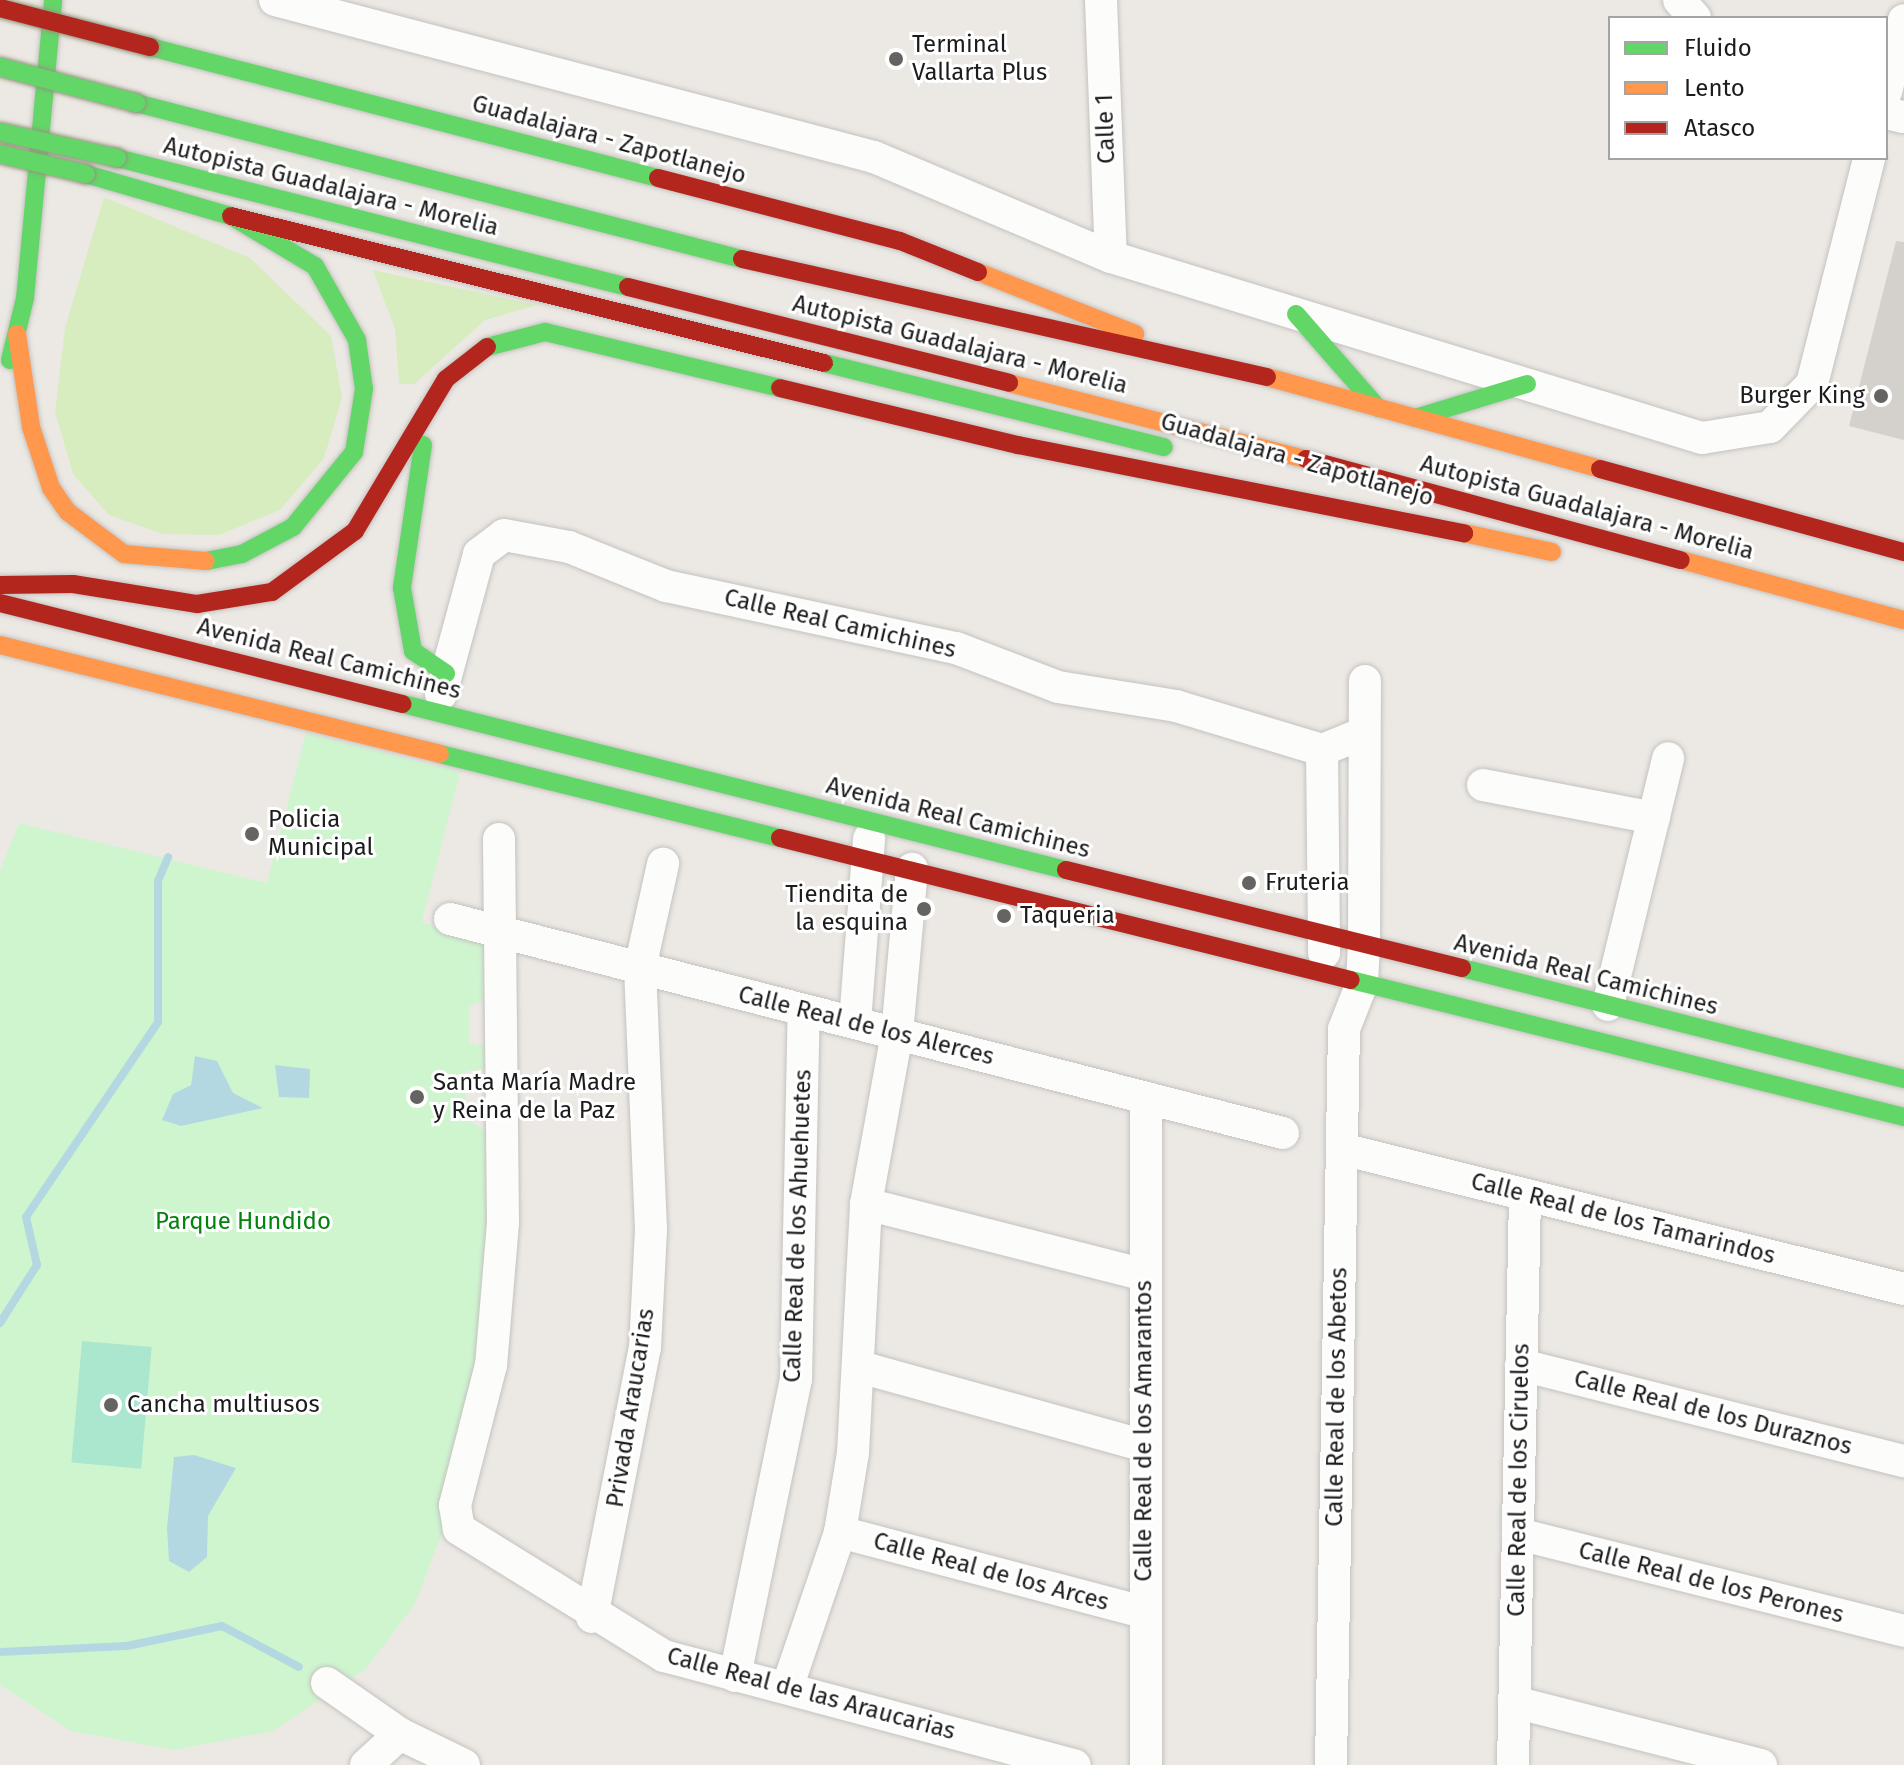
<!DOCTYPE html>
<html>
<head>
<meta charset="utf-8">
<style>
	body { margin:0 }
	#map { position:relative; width:1904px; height:1765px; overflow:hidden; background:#ece9e4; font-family:"Fira Sans",sans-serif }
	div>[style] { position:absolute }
	.grass>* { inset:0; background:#d7ecbf }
	.park>* { inset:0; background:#cff5cf }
	.pitch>* { inset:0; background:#abe7ce; transform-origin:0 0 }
	.water>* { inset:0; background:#b4d8e2 }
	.stream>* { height:8px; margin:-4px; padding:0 4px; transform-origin:4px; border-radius:4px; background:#b4d8e2 }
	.building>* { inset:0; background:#d4d1cc }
	.roads { filter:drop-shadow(0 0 2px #c4c2c0) drop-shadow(0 0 2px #c4c2c0) }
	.street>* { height:32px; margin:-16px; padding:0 16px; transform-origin:16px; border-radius:16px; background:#fcfcfb }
	.fast>* { height:18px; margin:-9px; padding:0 9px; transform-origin:9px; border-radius:9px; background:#63d668 }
	.slow>* { height:18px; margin:-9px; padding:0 9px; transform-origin:9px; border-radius:9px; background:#ff974d }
	.jam>* { height:18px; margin:-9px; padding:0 9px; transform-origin:9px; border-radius:9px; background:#b3261e }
	.bridges { filter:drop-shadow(0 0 2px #93957c) drop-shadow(0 0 2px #93957c) }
	.fast-bridge>* { height:18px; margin:-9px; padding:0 9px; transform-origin:9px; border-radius:9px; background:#63d668 }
	.jam-bridge>* { height:18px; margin:-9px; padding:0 9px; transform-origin:9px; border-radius:9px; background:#b3261e }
	.dots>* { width:22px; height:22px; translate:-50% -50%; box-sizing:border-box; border:4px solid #fff; border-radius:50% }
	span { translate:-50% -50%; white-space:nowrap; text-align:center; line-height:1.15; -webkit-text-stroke:6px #fff; paint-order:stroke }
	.poi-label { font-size:24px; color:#1c1c1c }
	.left { translate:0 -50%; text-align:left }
	.right { translate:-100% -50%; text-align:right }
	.street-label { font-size:24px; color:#1c1c1c }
	.park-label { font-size:24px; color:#01830c }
	.legend { position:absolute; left:1608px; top:16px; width:280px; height:144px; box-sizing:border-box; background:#fff; border:2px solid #a4a4a4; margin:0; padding:10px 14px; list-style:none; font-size:24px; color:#1c1c1c }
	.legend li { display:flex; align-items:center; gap:16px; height:40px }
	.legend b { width:40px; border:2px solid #a4a4a4 }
</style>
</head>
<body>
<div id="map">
	<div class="grass">
		<i style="clip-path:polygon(104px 197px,250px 258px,331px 336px,342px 397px,324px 458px,280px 510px,219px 535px,163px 534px,109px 515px,73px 474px,55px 412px,65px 328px)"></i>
		<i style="clip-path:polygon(373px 270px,537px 305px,485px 320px,414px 384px,399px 384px,395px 329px)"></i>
	</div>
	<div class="park">
		<i style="clip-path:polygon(306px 733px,460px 772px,422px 922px,484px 943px,493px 984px,483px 1001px,469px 1006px,469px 1044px,484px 1045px,485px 1069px,466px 1071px,465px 1118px,487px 1132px,486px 1306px,447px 1520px,415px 1604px,366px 1669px,273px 1731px,174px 1750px,71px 1731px,0 1685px,0 871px,19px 823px,267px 883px)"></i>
	</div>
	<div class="pitch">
		<i style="left:82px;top:1341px;width:70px;height:122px;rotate:5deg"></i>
	</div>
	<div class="water">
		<i style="clip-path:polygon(195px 1056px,217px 1061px,233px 1093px,263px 1108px,181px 1126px,162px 1120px,173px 1094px,191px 1085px)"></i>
		<i style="clip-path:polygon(275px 1065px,310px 1069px,309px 1098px,279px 1097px)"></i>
		<i style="clip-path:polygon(194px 1455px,236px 1468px,208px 1516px,207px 1557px,189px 1572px,169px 1561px,167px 1528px,174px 1457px)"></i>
	</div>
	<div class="stream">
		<i style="left:0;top:1323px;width:69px;rotate:-57.5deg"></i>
		<i style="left:37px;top:1265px;width:49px;rotate:-102.9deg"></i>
		<i style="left:26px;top:1217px;width:235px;rotate:-55.9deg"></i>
		<i style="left:158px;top:1022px;width:141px;rotate:-90deg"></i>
		<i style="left:158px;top:881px;width:26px;rotate:-67deg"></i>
		<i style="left:0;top:1652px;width:127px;rotate:-2.7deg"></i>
		<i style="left:127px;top:1646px;width:97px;rotate:-11.9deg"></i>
		<i style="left:222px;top:1626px;width:87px;rotate:28deg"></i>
	</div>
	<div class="building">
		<i style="clip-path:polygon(1896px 241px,1904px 242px,1904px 440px,1849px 426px)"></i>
	</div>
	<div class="roads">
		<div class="street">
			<i style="left:275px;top:0;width:619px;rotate:14.69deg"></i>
			<i style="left:874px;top:157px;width:257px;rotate:22.9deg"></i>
			<i style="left:1111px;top:257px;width:618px;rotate:17.03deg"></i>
			<i style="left:1702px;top:438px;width:69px;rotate:-9.2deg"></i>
			<i style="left:1770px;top:427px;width:60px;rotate:-45.7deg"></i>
			<i style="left:1812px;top:384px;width:233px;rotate:-75.8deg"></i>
			<i style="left:1101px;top:0;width:257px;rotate:87.8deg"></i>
			<i style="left:1679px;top:0;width:24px;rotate:48deg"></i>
			<i style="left:1886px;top:92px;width:74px;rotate:-76deg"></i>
			<i style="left:1886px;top:113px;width:18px;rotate:13deg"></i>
			<i style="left:441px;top:694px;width:145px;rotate:-74.8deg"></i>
			<i style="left:479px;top:554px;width:31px;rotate:-37deg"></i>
			<i style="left:504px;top:535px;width:66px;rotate:10.5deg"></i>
			<i style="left:569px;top:547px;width:105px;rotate:21.9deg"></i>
			<i style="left:666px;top:586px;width:297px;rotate:12.1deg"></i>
			<i style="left:956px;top:648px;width:109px;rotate:20.9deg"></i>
			<i style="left:1058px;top:687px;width:120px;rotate:9.1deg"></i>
			<i style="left:1176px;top:706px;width:152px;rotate:16.8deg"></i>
			<i style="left:1322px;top:750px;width:45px;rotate:-22deg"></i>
			<i style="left:1322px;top:750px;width:203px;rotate:89.4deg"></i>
			<i style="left:1483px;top:785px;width:174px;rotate:10.9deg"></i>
			<i style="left:499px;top:839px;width:384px;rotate:89.4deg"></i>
			<i style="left:503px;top:1223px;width:143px;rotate:94.8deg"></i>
			<i style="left:491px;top:1365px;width:145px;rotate:104.4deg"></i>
			<i style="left:455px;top:1505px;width:24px;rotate:81deg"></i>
			<i style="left:459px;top:1529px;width:241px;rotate:31.8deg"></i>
			<i style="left:664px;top:1656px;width:425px;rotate:14.9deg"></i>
			<i style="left:450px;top:919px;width:860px;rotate:14.41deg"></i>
			<i style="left:1608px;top:1005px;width:254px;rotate:-76.3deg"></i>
			<i style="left:855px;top:1022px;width:184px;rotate:-85.6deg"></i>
			<i style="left:1342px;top:1149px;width:579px;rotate:13.99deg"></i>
			<i style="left:866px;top:1204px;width:288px;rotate:14.3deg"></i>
			<i style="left:1521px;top:1365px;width:395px;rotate:14.1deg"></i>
			<i style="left:860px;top:1367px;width:295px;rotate:15.5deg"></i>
			<i style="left:840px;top:1532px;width:313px;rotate:14.8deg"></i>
			<i style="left:1518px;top:1534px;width:398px;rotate:14.1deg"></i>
			<i style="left:592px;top:1617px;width:274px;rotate:-78.9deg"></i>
			<i style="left:645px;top:1348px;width:118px;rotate:-87.1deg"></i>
			<i style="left:651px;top:1230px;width:262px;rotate:-92.4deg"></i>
			<i style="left:640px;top:968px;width:107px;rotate:-77.5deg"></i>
			<i style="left:735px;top:1676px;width:303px;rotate:-78.4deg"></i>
			<i style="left:796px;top:1379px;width:368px;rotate:-88.8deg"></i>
			<i style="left:327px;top:1683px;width:89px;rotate:34.9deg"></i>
			<i style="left:400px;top:1734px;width:71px;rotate:25.8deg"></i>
			<i style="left:787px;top:1688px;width:165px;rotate:-71.2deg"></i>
			<i style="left:840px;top:1532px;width:80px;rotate:-80.7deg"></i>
			<i style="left:853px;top:1453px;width:249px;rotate:-87deg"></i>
			<i style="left:866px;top:1204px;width:173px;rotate:-79.7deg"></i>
			<i style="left:897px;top:1034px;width:166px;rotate:-84.8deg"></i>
			<i style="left:1514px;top:1702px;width:255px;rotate:14.3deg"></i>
			<i style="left:366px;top:1765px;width:46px;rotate:-42.4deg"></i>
			<i style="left:1146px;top:1765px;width:667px;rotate:-90deg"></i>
			<i style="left:1331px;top:1765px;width:736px;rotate:-88.99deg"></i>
			<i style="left:1344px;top:1029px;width:49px;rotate:-68.6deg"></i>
			<i style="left:1362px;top:983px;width:38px;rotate:-87deg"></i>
			<i style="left:1364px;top:945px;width:264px;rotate:-89.8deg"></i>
			<i style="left:1513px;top:1765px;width:570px;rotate:-88.79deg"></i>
		</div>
		<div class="fast">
			<i style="left:150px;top:47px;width:525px;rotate:14.46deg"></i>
			<i style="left:136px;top:103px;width:626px;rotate:14.44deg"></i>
			<i style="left:117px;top:158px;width:527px;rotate:14.17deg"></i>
			<i style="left:86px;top:174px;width:151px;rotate:16.2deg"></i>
			<i style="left:231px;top:216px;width:98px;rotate:30.8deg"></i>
			<i style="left:315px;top:266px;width:85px;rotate:60.4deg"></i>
			<i style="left:357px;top:340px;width:49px;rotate:81.9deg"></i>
			<i style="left:364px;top:389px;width:64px;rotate:99deg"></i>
			<i style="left:354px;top:452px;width:97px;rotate:129.1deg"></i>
			<i style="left:293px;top:527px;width:58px;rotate:152.1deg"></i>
			<i style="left:242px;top:554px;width:37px;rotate:169deg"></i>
			<i style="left:1296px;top:314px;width:125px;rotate:48.9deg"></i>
			<i style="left:487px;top:347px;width:60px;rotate:-14.5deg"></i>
			<i style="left:545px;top:332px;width:242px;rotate:13.4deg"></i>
			<i style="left:10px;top:360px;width:64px;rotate:-76.4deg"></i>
			<i style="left:25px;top:298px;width:299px;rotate:-84.6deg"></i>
			<i style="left:824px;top:363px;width:350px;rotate:13.9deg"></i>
			<i style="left:1415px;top:418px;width:117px;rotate:-16.9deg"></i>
			<i style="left:423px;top:445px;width:145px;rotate:98.4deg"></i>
			<i style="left:402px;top:588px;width:64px;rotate:80.1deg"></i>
			<i style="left:413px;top:651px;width:40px;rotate:34deg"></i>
			<i style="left:403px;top:704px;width:683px;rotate:14.06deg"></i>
			<i style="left:440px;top:754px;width:350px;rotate:13.9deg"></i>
			<i style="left:1462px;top:968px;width:456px;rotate:14.1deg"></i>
			<i style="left:1351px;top:980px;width:570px;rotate:13.91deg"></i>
		</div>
		<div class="slow">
			<i style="left:978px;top:272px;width:169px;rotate:21.5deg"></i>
			<i style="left:17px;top:334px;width:94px;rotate:81.4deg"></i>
			<i style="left:31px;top:427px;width:64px;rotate:71.8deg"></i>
			<i style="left:51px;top:488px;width:29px;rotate:55deg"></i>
			<i style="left:68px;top:512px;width:70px;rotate:36.9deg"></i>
			<i style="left:124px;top:554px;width:82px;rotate:4.9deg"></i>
			<i style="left:1267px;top:377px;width:345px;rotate:15.4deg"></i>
			<i style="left:1009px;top:383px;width:307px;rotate:14.4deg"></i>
			<i style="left:1464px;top:533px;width:90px;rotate:12.2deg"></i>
			<i style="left:1681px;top:560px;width:231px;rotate:15.1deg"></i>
			<i style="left:0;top:645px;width:453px;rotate:13.9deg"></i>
		</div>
		<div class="jam">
			<i style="left:658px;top:178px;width:250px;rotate:14.6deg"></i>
			<i style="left:900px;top:241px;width:84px;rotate:21.7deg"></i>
			<i style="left:231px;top:216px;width:611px;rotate:13.92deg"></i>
			<i style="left:742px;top:259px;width:538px;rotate:12.67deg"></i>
			<i style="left:628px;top:287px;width:393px;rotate:14.1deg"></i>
			<i style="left:780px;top:388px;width:245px;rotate:13.5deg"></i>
			<i style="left:1018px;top:445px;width:455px;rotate:11.2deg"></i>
			<i style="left:1306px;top:459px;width:388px;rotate:15.1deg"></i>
			<i style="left:1600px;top:469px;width:315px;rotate:15.3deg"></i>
			<i style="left:0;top:585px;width:73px;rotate:-0.8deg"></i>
			<i style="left:73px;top:584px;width:126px;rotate:9.2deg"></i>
			<i style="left:197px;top:604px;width:76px;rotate:-9.1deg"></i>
			<i style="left:272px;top:592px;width:103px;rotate:-36.3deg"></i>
			<i style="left:355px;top:531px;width:177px;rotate:-59.1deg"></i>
			<i style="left:446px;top:379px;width:52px;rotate:-38deg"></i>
			<i style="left:0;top:603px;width:415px;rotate:14.1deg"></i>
			<i style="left:780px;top:838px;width:588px;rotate:13.97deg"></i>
			<i style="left:1066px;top:870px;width:408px;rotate:13.9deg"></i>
		</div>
	</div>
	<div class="bridges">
		<div class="fast-bridge">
			<i style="left:0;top:67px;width:141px;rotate:14.8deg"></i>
			<i style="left:0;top:132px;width:120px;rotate:12.5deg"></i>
			<i style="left:0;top:154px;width:88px;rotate:13.1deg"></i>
		</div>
		<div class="jam-bridge">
			<i style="left:0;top:8px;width:155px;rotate:14.6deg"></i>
		</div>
	</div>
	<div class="dots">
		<i style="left:896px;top:59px;background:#656462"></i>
		<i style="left:1881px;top:396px;background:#656462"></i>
		<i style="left:252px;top:834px;background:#656462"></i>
		<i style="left:1249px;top:883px;background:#656462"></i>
		<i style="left:924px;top:909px;background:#656462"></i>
		<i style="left:1004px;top:916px;background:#656462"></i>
		<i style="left:417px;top:1097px;background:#656462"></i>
		<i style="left:111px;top:1405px;background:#656462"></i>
	</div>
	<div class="poi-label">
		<span class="left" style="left:912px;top:59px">Terminal<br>Vallarta Plus</span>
		<span class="right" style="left:1865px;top:396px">Burger King</span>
		<span class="left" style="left:268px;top:834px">Policia<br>Municipal</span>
		<span class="left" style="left:1265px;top:883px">Fruteria</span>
		<span class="right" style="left:908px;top:909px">Tiendita de<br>la esquina</span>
		<span class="left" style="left:1020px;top:916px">Taqueria</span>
		<span class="left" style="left:433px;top:1097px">Santa María Madre<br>y Reina de la Paz</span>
		<span class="left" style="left:127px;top:1405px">Cancha multiusos</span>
	</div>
	<div class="street-label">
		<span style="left:1106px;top:129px;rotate:-92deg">Calle 1</span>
		<span style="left:609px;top:140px;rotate:15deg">Guadalajara - Zapotlanejo</span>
		<span style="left:331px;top:187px;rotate:14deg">Autopista Guadalajara - Morelia</span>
		<span style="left:960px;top:345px;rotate:14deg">Autopista Guadalajara - Morelia</span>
		<span style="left:1297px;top:460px;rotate:16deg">Guadalajara - Zapotlanejo</span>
		<span style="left:1587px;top:508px;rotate:15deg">Autopista Guadalajara - Morelia</span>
		<span style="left:840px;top:624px;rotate:13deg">Calle Real Camichines</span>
		<span style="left:329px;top:659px;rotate:14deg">Avenida Real Camichines</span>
		<span style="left:958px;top:818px;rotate:14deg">Avenida Real Camichines</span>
		<span style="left:1586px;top:975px;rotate:14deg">Avenida Real Camichines</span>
		<span style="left:866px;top:1026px;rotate:14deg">Calle Real de los Alerces</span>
		<span style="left:1623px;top:1219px;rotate:14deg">Calle Real de los Tamarindos</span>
		<span style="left:798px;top:1226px;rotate:-88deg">Calle Real de los Ahuehuetes</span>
		<span style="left:1337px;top:1397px;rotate:-89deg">Calle Real de los Abetos</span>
		<span style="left:631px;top:1408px;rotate:-81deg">Privada Araucarias</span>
		<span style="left:1713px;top:1413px;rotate:14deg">Calle Real de los Duraznos</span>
		<span style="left:1144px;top:1431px;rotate:-90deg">Calle Real de los Amarantos</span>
		<span style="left:1519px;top:1480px;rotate:-89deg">Calle Real de los Ciruelos</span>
		<span style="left:991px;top:1572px;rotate:15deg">Calle Real de los Arces</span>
		<span style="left:1711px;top:1583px;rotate:14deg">Calle Real de los Perones</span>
		<span style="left:811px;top:1694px;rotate:15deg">Calle Real de las Araucarias</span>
	</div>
	<div class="park-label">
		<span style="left:243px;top:1222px">Parque Hundido</span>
	</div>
	<ul class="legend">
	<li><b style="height:10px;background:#63d668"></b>Fluido</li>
	<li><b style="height:10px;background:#ff974d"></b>Lento</li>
	<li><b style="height:10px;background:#b3261e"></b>Atasco</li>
	</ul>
</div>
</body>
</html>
